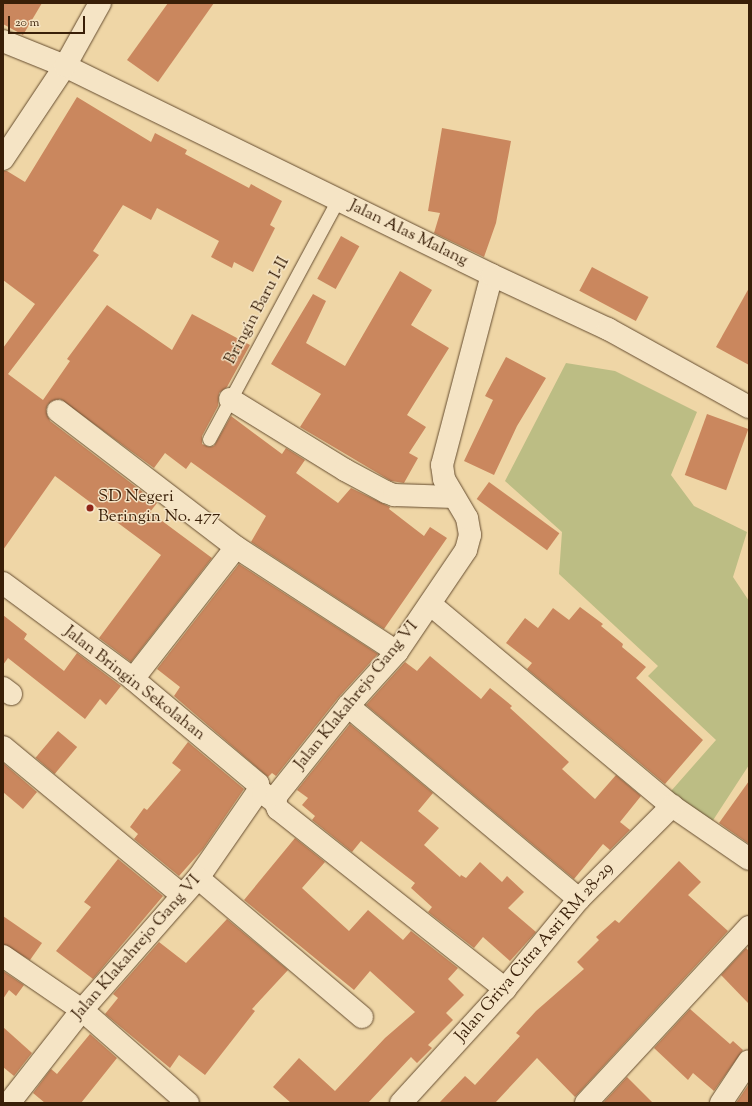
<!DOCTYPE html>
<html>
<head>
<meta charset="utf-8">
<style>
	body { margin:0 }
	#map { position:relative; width:752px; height:1106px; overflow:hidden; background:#efd6a6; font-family:"Sorts Mill Goudy",serif }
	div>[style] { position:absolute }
	.green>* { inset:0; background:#bcbd84 }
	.building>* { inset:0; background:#ca875e; transform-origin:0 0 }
	.roads { filter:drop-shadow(0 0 1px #664d30) drop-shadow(0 0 1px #664d30) }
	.lane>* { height:13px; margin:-6.5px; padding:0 6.5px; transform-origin:6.5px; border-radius:6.5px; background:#f5e4c5 }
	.street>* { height:22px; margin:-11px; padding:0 11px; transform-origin:11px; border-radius:11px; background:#f5e4c5 }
	.secondary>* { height:22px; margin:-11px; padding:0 11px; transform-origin:11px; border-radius:11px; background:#f5e4c5 }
	.dots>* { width:11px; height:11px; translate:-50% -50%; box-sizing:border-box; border:2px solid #f5e4c5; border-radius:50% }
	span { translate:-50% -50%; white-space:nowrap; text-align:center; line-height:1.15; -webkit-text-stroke:3px #f5e4c5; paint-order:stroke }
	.street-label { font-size:17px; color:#391f08 }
	.poi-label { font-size:17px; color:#391f08 }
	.left { translate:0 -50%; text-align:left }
	.frame { position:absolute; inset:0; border:4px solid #391f08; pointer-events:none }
	.scale { position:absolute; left:8px; top:16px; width:77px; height:18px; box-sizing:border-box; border:2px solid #391f08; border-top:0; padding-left:5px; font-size:12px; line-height:14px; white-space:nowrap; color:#391f08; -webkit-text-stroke:3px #f5e4c5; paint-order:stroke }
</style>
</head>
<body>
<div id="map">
	<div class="green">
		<i style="clip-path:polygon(566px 363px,615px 371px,697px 412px,671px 475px,694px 506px,747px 532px,733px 577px,749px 601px,749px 765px,706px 831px,664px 799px,716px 740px,648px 676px,658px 666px,559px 574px,562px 532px,505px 481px)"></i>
	</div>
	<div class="building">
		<i style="clip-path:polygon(3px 3px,42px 3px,23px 35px,3px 24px)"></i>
		<i style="clip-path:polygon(168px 3px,214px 3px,158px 82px,127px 60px)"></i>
		<i style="clip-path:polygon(77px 97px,151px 142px,155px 133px,187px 150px,185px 154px,249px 188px,251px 184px,282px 201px,270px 225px,275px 228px,253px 272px,234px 262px,232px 268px,211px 257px,219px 241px,157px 208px,151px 220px,123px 205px,93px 251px,99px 255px,8px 374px,43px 400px,70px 361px,67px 359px,107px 305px,172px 350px,192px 314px,250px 345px,227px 387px,219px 393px,218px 406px,202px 436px,202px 444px,209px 447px,214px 446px,231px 416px,282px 454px,286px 448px,305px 460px,296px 473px,338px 503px,351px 488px,390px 507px,389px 509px,424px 536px,430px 527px,447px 538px,384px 629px,251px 542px,266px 516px,191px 462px,186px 469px,165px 453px,154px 468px,60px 399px,48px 404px,46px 410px,50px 421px,157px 503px,150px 512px,212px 558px,131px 662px,99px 638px,161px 555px,55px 476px,3px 550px,3px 348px,35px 304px,3px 280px,3px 171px,7px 171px,25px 182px)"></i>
		<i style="clip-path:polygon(442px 128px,511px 141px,496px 223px,484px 257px,434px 233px,440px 213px,428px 211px)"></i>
		<i style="left:341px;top:236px;width:21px;height:49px;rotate:29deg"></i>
		<i style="left:592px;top:267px;width:64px;height:27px;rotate:28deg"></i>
		<i style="clip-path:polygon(400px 271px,432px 290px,411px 325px,449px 348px,407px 415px,426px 427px,409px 453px,418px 458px,404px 483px,391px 481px,300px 427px,321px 394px,271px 364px,313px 294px,326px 301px,306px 343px,345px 366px)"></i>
		<i style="clip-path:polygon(749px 288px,749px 365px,716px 347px)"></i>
		<i style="clip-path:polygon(506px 357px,546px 378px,517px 426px,494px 475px,464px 461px,493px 400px,485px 396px)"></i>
		<i style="left:707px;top:414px;width:44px;height:65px;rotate:20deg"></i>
		<i style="left:489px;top:482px;width:87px;height:21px;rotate:36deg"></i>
		<i style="clip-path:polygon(239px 564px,378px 654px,338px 698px,276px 776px,272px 773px,268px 777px,174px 696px,180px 687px,157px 669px)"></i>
		<i style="clip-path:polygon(580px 607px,603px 624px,601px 626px,623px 644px,622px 647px,646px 667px,636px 678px,703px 740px,665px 784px,527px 669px,532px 663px,506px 643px,525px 618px,538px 628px,553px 608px,569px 620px)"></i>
		<i style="clip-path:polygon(3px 615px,27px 634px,24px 639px,64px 671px,77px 653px,121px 686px,106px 705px,100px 699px,85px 719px,8px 658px,3px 665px)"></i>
		<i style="clip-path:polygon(430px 656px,481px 699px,490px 688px,512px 706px,510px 708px,569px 762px,562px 769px,595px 799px,616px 775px,641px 796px,620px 822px,630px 830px,610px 850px,603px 844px,574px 879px,366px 705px,405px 662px,417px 671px)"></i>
		<i style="clip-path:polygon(350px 724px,433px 793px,418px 811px,439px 828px,424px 845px,460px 877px,461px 875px,466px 878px,480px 862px,502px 882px,507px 876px,524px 892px,508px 908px,536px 932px,510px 961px,483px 937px,474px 948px,428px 912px,432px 907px,411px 888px,415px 883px,361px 841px,352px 852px,312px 820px,315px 816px,302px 805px,308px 798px,297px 790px)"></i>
		<i style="left:58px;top:731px;width:25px;height:35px;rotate:40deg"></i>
		<i style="clip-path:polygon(188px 742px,244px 789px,203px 849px,179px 876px,134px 839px,138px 834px,130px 827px,144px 808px,147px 810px,181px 770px,172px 763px)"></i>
		<i style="clip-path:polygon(3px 763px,37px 792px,23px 809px,3px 792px)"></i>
		<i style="clip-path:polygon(749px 781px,749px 844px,719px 823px)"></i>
		<i style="clip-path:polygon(295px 838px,325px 862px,302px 888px,349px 931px,368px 910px,403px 940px,411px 931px,458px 968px,448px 979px,464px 995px,446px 1013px,453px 1020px,428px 1045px,432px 1048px,417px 1063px,411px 1057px,368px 1103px,291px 1103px,273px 1087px,299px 1058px,335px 1091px,385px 1038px,415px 1012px,370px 971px,354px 990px,244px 900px)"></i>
		<i style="clip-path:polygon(118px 859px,163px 896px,93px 979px,56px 951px,91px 907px,84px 902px)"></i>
		<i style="clip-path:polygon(679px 861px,701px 882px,688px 895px,728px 931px,575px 1097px,537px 1058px,495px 1103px,439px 1103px,465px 1076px,475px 1085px,520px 1036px,516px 1033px,536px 1011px,584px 969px,577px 962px,599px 940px,596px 937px,615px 920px,619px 923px)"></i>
		<i style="clip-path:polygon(3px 916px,42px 943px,30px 960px,3px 944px)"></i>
		<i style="clip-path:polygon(227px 919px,288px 970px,252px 1009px,255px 1011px,205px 1075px,179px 1055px,170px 1068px,105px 1014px,118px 998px,113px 994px,159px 942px,186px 963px)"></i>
		<i style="clip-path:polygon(746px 948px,749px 951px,749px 1004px,721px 975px)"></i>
		<i style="clip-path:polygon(3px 971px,24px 985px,16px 996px,9px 990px,3px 999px)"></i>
		<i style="clip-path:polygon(690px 1009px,730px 1044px,733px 1041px,743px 1050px,714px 1091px,693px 1073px,688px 1080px,654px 1048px)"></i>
		<i style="clip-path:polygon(3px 1027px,32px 1053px,14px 1076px,3px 1067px)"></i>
		<i style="clip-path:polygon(90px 1034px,117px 1058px,81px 1103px,45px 1103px,33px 1093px,51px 1069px,57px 1074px)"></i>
		<i style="clip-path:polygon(627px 1077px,653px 1103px,603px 1103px)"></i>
		<i style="clip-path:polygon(749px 1084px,749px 1103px,736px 1103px)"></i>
	</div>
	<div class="roads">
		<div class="lane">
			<i style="left:209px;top:439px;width:272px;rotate:-61.7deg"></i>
		</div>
		<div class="street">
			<i style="left:230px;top:399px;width:135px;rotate:31.7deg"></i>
			<i style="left:345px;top:470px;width:47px;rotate:28.2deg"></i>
			<i style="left:386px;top:492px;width:9px;rotate:21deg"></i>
			<i style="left:394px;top:495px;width:60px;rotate:1.9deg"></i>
			<i style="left:58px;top:411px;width:224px;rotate:37.4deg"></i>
			<i style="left:236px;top:547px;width:192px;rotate:33.1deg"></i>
			<i style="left:3px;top:583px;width:162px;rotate:36.4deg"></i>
			<i style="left:133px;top:679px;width:163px;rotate:40deg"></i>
			<i style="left:258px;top:784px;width:6px;rotate:81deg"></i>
			<i style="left:259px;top:790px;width:107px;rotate:124.7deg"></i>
			<i style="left:198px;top:878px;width:176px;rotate:131.3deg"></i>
			<i style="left:82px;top:1010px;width:118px;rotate:128.1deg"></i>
			<i style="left:430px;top:604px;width:315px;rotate:39.9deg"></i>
			<i style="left:672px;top:806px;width:93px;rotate:34.5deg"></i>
			<i style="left:133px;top:679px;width:167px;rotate:-52deg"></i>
			<i style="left:3px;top:688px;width:10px;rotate:37deg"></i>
			<i style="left:348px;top:706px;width:301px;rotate:39.9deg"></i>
			<i style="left:3px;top:747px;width:232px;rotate:39.6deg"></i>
			<i style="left:263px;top:793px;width:15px;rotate:37deg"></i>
			<i style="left:275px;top:802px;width:8px;rotate:67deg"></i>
			<i style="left:278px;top:809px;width:290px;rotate:38.4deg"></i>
			<i style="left:275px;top:802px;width:7px;rotate:-74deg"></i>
			<i style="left:277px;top:795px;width:114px;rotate:-51.4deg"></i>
			<i style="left:348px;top:706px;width:73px;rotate:-47.8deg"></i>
			<i style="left:397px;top:652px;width:123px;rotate:-55.9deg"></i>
			<i style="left:466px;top:550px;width:16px;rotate:-75deg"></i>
			<i style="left:470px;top:535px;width:17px;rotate:-100deg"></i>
			<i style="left:467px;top:518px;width:45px;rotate:-120.5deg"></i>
			<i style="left:444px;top:479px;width:14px;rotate:-98deg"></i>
			<i style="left:442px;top:465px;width:196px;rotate:-75.3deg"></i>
			<i style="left:198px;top:878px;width:215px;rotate:40.3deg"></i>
			<i style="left:3px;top:956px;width:96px;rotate:34.4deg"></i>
			<i style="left:82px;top:1010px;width:141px;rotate:41.3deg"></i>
			<i style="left:401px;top:1103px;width:154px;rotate:-47.6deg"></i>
			<i style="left:505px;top:989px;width:117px;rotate:-50.6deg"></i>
			<i style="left:579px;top:899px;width:132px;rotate:-45deg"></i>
			<i style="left:586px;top:1103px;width:240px;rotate:-47.2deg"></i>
			<i style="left:721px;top:1103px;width:50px;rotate:-56.3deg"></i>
		</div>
		<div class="secondary">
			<i style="left:3px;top:41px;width:67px;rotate:22deg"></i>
			<i style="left:65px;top:66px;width:475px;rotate:26.1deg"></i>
			<i style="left:492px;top:275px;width:128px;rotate:25deg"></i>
			<i style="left:608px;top:329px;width:161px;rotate:29deg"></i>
			<i style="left:3px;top:159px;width:112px;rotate:-56.3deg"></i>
			<i style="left:65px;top:66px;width:72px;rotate:-60.9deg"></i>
		</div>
	</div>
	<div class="dots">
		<i style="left:90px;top:508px;background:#8f2418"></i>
	</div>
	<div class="street-label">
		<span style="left:408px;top:234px;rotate:26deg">Jalan Alas Malang</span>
		<span style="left:258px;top:311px;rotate:-62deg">Bringin Baru I-II</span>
		<span style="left:134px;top:684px;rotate:38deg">Jalan Bringin Sekolahan</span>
		<span style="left:357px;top:696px;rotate:-51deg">Jalan Klakahrejo Gang VI</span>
		<span style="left:137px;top:948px;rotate:-49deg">Jalan Klakahrejo Gang VI</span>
		<span style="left:535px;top:953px;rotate:-49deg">Jalan Griya Citra Asri RM 28-29</span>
	</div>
	<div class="poi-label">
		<span class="left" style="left:98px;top:508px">SD Negeri<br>Beringin No. 477</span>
	</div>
	<div class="frame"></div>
	<div class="scale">20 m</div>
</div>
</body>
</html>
